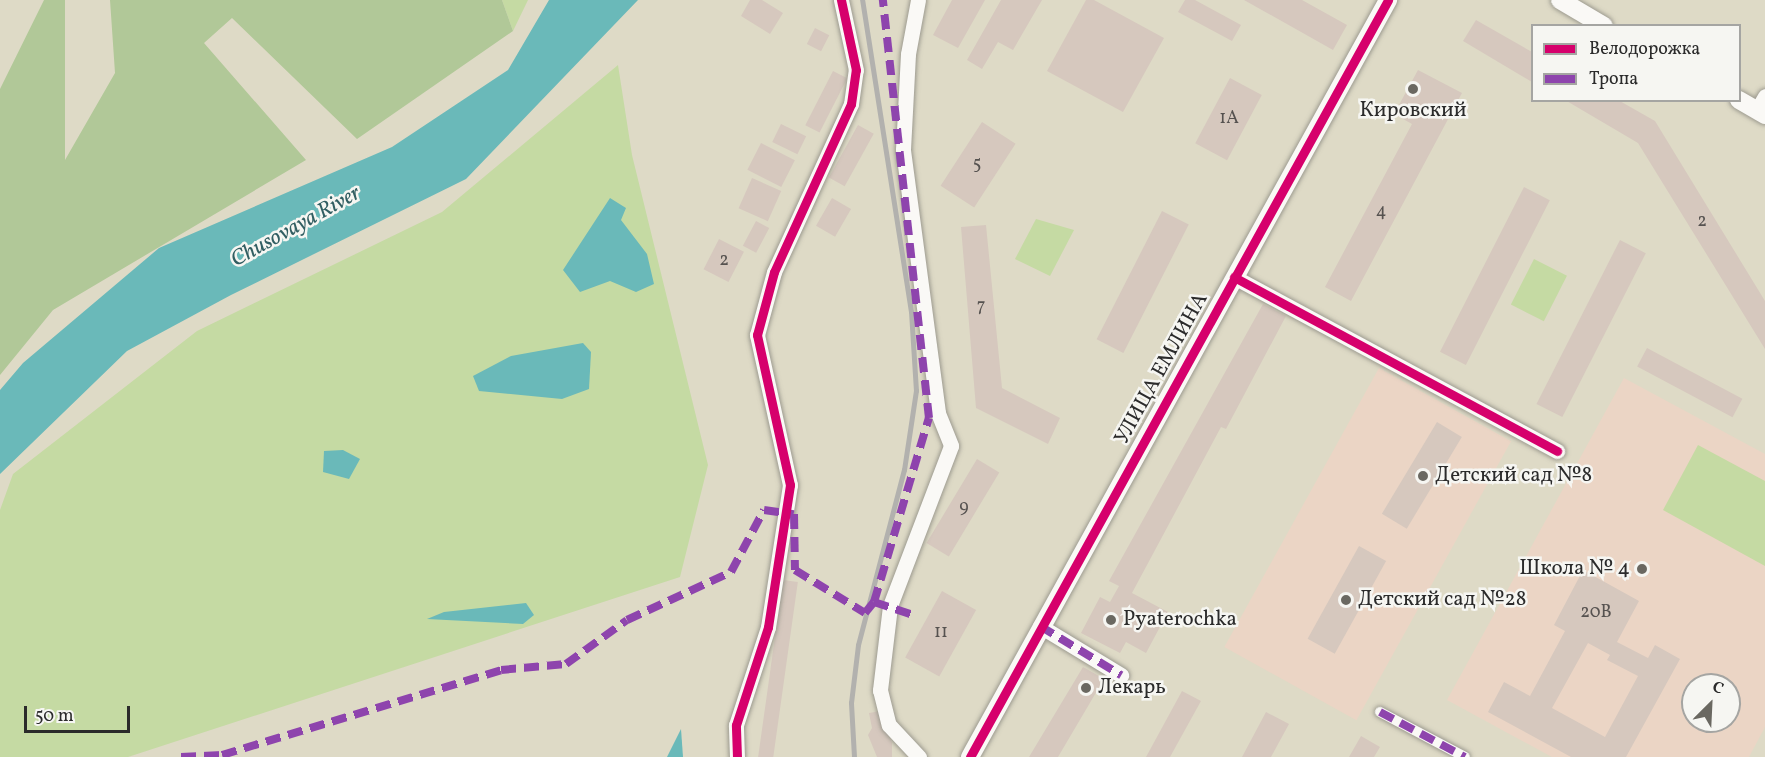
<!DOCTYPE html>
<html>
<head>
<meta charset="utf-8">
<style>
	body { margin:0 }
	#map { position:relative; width:1765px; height:757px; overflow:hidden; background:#dedac6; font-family:Vollkorn,serif }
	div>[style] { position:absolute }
	.built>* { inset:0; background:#ebd5c5; transform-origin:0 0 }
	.green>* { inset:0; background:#c5daa3; transform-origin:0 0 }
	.forest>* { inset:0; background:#b1c898 }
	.water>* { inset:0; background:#6ab9b9 }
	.building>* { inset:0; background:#d6c8be; transform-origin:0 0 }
	.roads { filter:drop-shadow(0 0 2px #9d9b90) drop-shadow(0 0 2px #9d9b90) }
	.pedestrian>* { height:10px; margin:-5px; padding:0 5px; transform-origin:5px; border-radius:5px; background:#faf9f6 }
	.minor>* { height:15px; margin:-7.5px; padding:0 7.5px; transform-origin:7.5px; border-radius:7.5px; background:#faf9f6 }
	.tertiary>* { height:18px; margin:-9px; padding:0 9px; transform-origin:9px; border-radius:9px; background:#faf9f6 }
	.rail>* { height:4.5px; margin:-2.25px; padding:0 2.25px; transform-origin:2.25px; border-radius:2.25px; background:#b2b1ae }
	.quiet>* { height:8px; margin-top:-4px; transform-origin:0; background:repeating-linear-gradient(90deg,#8e44ad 0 15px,transparent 0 23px) }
	.cycleway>* { height:9px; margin:-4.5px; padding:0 4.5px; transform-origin:4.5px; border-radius:4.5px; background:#d6006c }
	.dots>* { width:16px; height:16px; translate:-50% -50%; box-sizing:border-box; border:3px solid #f6f6f2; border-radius:50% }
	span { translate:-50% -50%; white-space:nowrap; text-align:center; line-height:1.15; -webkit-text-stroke:5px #f6f6f2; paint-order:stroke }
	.number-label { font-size:18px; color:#565250 }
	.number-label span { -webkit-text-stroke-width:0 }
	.poi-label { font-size:21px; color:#2b2b2b }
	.left { translate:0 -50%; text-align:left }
	.right { translate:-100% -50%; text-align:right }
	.street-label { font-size:21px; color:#2b2b2b }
	.water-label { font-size:22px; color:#315e62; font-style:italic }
	.legend { position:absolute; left:1531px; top:24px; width:210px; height:78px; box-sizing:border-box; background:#f6f6f2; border:2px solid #a5a5a2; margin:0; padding:8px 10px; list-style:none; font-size:18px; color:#2b2b2b }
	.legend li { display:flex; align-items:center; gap:12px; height:30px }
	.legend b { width:30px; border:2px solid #a5a5a2 }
	.north { position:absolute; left:1681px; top:673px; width:60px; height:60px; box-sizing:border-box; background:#f6f6f2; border:2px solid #a5a5a2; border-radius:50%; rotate:24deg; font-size:16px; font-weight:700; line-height:24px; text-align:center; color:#2b2b2b }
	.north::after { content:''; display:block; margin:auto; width:21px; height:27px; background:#6a6861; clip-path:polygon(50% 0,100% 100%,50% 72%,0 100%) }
	.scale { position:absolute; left:24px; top:706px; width:106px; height:27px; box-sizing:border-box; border:3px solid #2b2b2b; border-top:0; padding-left:8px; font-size:18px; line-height:21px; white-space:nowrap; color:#2b2b2b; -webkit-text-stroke:4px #f6f6f2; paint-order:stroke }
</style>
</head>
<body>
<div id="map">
	<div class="built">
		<i style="left:1379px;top:368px;width:151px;height:319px;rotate:29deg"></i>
		<i style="clip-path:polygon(evenodd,1624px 378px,1765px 454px,1765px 727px,1749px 757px,1552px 757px,1447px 700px,1624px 378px,1693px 685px,1729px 685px,1729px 721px,1693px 721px,1693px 685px)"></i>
	</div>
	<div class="green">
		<i style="clip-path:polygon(502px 0,528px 0,513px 31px)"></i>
		<i style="clip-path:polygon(618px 65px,632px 155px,708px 465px,680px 577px,128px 757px,0 757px,0 510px,13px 474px,197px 331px,442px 212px)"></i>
		<i style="clip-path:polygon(1036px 219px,1074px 230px,1050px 276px,1015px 259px)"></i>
		<i style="left:1534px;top:259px;width:37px;height:51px;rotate:27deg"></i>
		<i style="clip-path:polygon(1698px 445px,1765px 481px,1765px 566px,1663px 510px)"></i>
	</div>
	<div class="forest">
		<i style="clip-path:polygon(44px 0,65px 0,65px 160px,115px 73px,110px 0,502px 0,513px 31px,357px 139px,232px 18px,204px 43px,306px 160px,53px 310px,0 375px,0 89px)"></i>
	</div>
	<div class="water">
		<i style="clip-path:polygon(549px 0,638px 0,466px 179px,231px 295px,127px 351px,0 474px,0 390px,23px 363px,159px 248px,392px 147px,508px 70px)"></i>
		<i style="clip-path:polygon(610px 198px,626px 208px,621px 220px,647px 254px,654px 284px,636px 292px,610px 281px,580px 292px,563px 270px)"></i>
		<i style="clip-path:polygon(583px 343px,591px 352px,589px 389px,562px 399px,479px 391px,473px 376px,511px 356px)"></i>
		<i style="clip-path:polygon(343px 450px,360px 459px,349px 479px,323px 472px,324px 451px)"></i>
		<i style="clip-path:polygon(526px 603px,534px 615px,523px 624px,427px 619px,444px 612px)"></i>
		<i style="clip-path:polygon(681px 729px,683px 757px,667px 757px)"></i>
	</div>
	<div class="building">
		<i style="clip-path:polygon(750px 0,762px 0,783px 13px,770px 34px,741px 16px)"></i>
		<i style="clip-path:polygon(952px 0,985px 0,958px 48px,933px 35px)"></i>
		<i style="clip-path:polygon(1001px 0,1042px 0,1013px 50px,998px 42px,982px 69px,967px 60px)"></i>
		<i style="clip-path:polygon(1086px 0,1094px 0,1164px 38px,1123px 112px,1047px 71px)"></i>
		<i style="clip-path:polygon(1185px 0,1195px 0,1241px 25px,1232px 41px,1178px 12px)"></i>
		<i style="clip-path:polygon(1244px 0,1302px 0,1347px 25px,1333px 50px)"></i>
		<i style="clip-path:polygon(1476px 20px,1532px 52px,1532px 82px,1463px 41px)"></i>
		<i style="left:815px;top:28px;width:16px;height:18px;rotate:27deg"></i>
		<i style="clip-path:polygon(1418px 70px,1462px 93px,1351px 301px,1325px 287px,1412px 124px,1394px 114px)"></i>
		<i style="left:833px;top:71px;width:16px;height:61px;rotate:27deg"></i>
		<i style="left:1230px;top:78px;width:36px;height:74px;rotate:28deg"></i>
		<i style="clip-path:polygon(1565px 100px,1618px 100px,1655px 121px,1765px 301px,1765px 349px,1638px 143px)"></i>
		<i style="left:982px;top:122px;width:40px;height:76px;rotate:33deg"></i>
		<i style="left:781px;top:124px;width:28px;height:20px;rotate:26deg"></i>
		<i style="left:858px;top:125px;width:18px;height:60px;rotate:29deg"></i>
		<i style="left:761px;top:143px;width:38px;height:30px;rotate:27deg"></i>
		<i style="left:752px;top:178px;width:32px;height:33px;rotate:24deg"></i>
		<i style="left:1524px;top:187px;width:29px;height:185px;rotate:27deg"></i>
		<i style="left:832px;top:198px;width:22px;height:32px;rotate:30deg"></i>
		<i style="left:1162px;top:211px;width:30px;height:144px;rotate:27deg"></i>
		<i style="left:756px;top:221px;width:15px;height:28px;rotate:28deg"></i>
		<i style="clip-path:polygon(986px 225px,1002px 388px,1060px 418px,1048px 444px,976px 408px,961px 227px)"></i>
		<i style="left:719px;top:239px;width:28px;height:34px;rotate:27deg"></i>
		<i style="left:1620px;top:240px;width:29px;height:184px;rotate:27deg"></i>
		<i style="clip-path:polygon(1263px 304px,1286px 316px,1226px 429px,1221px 427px,1132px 593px,1168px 612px,1146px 653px,1126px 642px,1120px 653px,1081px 633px,1100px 597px,1110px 602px,1119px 586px,1109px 581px)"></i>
		<i style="left:1647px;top:348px;width:108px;height:21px;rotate:28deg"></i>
		<i style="left:1437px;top:422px;width:29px;height:107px;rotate:31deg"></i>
		<i style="left:977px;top:459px;width:26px;height:98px;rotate:31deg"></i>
		<i style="left:1359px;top:546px;width:31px;height:106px;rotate:29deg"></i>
		<i style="clip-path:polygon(evenodd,1583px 570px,1639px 601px,1617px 642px,1648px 658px,1655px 645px,1680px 659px,1626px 757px,1571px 757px,1488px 712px,1504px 682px,1530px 696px,1565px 631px,1554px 625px,1583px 570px,1588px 643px,1610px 655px,1607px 660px,1638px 676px,1605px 737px,1552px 708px,1588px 643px)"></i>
		<i style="left:783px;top:580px;width:15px;height:179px;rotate:8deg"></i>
		<i style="left:942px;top:591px;width:39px;height:76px;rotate:29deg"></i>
		<i style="clip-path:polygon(1083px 667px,1104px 679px,1058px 757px,1029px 757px)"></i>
		<i style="clip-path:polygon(1182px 691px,1201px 701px,1170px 757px,1146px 757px)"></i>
		<i style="clip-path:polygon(880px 711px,892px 743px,892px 757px,877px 757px,868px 735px,872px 728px,869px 713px)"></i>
		<i style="clip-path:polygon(1266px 712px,1289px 724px,1271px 757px,1242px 757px)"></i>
		<i style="clip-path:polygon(1361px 736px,1380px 747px,1374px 757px,1349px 757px)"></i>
	</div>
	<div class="roads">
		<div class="pedestrian">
			<i style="left:1380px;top:712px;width:96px;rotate:27.9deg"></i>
		</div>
		<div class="minor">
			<i style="left:918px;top:0;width:55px;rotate:100.5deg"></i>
			<i style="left:908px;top:54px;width:96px;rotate:93deg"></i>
			<i style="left:903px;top:150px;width:265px;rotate:82.4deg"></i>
			<i style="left:938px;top:413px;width:35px;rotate:68deg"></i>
			<i style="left:951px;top:446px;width:171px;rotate:110.9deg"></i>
			<i style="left:890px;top:606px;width:85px;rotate:96.8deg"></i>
			<i style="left:880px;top:690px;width:36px;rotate:76deg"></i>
			<i style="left:889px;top:725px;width:44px;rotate:46.8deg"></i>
			<i style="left:1757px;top:110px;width:16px;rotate:-60deg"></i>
			<i style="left:1234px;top:277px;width:367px;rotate:28.3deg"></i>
			<i style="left:1040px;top:626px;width:95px;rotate:31.2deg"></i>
			<i style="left:737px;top:757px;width:32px;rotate:-92deg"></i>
			<i style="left:736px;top:725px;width:103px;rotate:-71.9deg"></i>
			<i style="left:768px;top:627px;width:144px;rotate:-81.2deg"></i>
			<i style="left:790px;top:485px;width:154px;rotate:-102.4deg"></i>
			<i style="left:757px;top:335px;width:65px;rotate:-74.9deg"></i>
			<i style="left:774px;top:272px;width:185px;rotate:-65.4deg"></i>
			<i style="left:851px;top:104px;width:34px;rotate:-82deg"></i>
			<i style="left:856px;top:70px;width:72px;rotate:-102.1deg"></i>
		</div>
		<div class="tertiary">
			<i style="left:1560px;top:0;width:51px;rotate:30.6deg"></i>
			<i style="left:1739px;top:100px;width:30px;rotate:30deg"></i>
			<i style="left:970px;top:757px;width:865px;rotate:-61.09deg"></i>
		</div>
	</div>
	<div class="rail">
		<i style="left:854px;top:757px;width:54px;rotate:-93.2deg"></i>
		<i style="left:851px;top:703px;width:58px;rotate:-83.1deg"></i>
		<i style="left:858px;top:645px;width:181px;rotate:-75.3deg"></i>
		<i style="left:904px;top:470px;width:80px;rotate:-81.4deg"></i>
		<i style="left:916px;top:391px;width:79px;rotate:-93.6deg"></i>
		<i style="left:911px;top:312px;width:316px;rotate:-98.9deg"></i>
	</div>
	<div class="quiet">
		<i style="left:874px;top:602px;width:192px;rotate:-73.4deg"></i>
		<i style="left:929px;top:418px;width:421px;rotate:-96.3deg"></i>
		<i style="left:1040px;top:626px;width:95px;rotate:31.2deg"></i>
		<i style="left:1380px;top:712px;width:96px;rotate:27.9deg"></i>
		<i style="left:181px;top:757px;width:41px;rotate:-2.8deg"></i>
		<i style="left:222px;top:755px;width:292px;rotate:-16.9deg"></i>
		<i style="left:501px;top:670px;width:65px;rotate:-5.3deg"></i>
		<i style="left:566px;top:664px;width:75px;rotate:-35.8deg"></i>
		<i style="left:627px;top:620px;width:115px;rotate:-24.8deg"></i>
		<i style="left:731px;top:572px;width:70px;rotate:-62deg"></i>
		<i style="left:764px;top:510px;width:30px;rotate:8deg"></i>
		<i style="left:794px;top:514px;width:56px;rotate:89deg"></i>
		<i style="left:795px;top:570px;width:82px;rotate:31.6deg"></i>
		<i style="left:865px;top:613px;width:14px;rotate:-51deg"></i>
		<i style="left:874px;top:602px;width:44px;rotate:18.4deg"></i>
	</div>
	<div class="cycleway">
		<i style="left:1234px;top:277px;width:367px;rotate:28.3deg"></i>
		<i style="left:737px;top:757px;width:32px;rotate:-92deg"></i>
		<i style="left:736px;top:725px;width:103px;rotate:-71.9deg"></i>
		<i style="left:768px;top:627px;width:144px;rotate:-81.2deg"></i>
		<i style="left:790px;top:485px;width:154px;rotate:-102.4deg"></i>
		<i style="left:757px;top:335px;width:65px;rotate:-74.9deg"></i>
		<i style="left:774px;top:272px;width:185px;rotate:-65.4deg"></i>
		<i style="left:851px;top:104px;width:34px;rotate:-82deg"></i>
		<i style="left:856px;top:70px;width:72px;rotate:-102.1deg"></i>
		<i style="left:970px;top:757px;width:865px;rotate:-61.09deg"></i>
	</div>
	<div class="dots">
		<i style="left:1413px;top:89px;background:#6a6861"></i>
		<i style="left:1423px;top:476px;background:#6a6861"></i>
		<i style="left:1642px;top:569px;background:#6a6861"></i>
		<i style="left:1346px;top:600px;background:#6a6861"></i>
		<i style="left:1111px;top:620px;background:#6a6861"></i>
		<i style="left:1086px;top:688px;background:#6a6861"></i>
	</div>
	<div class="number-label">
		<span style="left:1229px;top:119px">1А</span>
		<span style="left:977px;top:165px">5</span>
		<span style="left:1381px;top:212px">4</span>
		<span style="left:1702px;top:222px">2</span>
		<span style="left:724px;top:261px">2</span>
		<span style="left:981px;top:307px">7</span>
		<span style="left:964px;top:508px">9</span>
		<span style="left:1596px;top:613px">20В</span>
		<span style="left:941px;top:633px">11</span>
	</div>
	<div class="poi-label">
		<span style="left:1413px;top:111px">Кировский</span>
		<span class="left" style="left:1435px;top:476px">Детский сад №8</span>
		<span class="right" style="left:1630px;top:569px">Школа № 4</span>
		<span class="left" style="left:1358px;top:600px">Детский сад №28</span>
		<span class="left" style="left:1123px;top:620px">Pyaterochka</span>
		<span class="left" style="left:1098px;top:688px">Лекарь</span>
	</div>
	<div class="street-label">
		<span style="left:1162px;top:369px;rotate:-61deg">УЛИЦА ЕМЛИНА</span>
	</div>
	<div class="water-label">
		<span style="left:296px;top:227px;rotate:-29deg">Chusovaya River</span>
	</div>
	<ul class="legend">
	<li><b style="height:8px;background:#d6006c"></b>Велодорожка</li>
	<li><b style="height:8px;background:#8e44ad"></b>Тропа</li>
	</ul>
	<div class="north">С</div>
	<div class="scale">50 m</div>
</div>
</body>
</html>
